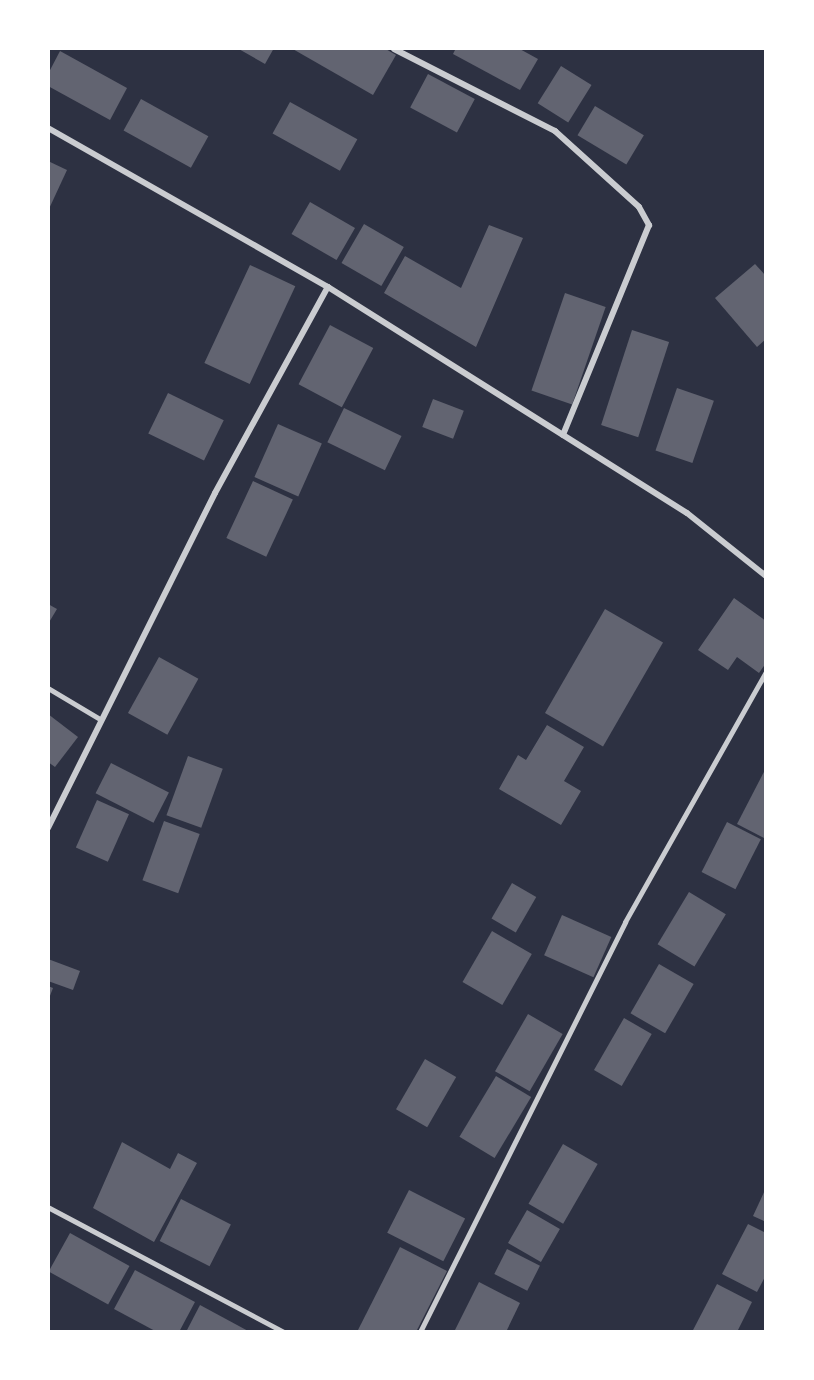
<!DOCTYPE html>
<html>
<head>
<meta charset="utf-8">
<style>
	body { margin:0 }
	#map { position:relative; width:814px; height:1380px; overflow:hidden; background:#2d3142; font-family:Raleway,sans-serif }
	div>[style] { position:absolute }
	.building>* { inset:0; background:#626471; transform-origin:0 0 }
	.service>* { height:4.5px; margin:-2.25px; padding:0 2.25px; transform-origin:2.25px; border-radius:2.25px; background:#caccd0 }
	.minor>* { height:6px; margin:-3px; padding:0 3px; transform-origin:3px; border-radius:3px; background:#caccd0 }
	span { translate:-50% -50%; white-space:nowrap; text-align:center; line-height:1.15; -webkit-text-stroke:4.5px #fff; paint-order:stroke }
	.frame { position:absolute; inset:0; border:50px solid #fff; pointer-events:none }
</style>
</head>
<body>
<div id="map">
	<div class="building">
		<i style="clip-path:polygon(237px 48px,274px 48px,265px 64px)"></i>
		<i style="clip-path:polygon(291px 48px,384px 48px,396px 55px,373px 95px)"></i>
		<i style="clip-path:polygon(456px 48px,518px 48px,538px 59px,520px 90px,453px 54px)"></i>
		<i style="clip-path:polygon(60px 51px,127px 88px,110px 120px,48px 86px,48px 74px)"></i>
		<i style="left:561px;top:66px;width:36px;height:44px;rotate:32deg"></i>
		<i style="left:428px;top:74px;width:53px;height:38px;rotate:28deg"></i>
		<i style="left:141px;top:99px;width:77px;height:36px;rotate:29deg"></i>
		<i style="left:290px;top:102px;width:77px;height:36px;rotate:29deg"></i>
		<i style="left:595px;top:106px;width:57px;height:34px;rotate:31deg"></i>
		<i style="clip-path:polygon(48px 161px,67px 170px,48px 211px)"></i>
		<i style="left:310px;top:202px;width:52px;height:37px;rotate:30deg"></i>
		<i style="left:364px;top:224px;width:46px;height:45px;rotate:30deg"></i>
		<i style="clip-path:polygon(489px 225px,523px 238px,476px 347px,384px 293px,405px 256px,461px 288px)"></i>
		<i style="clip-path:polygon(755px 264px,766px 276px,766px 339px,757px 347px,715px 298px)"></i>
		<i style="left:250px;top:265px;width:50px;height:108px;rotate:25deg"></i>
		<i style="left:565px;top:293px;width:43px;height:103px;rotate:19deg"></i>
		<i style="left:330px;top:325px;width:49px;height:67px;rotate:28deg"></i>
		<i style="left:632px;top:330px;width:39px;height:100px;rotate:18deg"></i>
		<i style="left:677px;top:388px;width:39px;height:66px;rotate:19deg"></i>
		<i style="left:168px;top:393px;width:62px;height:45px;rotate:26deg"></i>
		<i style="left:433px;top:399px;width:33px;height:30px;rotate:21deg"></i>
		<i style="left:344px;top:408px;width:64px;height:38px;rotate:26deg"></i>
		<i style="left:278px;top:424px;width:48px;height:58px;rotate:24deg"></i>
		<i style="left:253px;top:481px;width:44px;height:63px;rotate:25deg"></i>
		<i style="clip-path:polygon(734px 598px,766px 621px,766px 663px,759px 673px,737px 657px,728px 670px,698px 650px)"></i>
		<i style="clip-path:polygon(48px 604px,57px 609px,48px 624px)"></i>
		<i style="left:605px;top:609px;width:67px;height:120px;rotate:30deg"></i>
		<i style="left:159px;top:657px;width:45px;height:64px;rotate:29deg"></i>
		<i style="clip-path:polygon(48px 714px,78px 737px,55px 767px,48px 762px)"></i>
		<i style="clip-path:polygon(547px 725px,584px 747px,564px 781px,581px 791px,561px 825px,499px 789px,518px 755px,526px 760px)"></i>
		<i style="left:188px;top:756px;width:37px;height:63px;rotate:20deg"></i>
		<i style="left:111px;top:763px;width:65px;height:34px;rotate:27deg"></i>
		<i style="clip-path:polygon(766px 768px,766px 839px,737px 824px)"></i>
		<i style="left:97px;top:800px;width:35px;height:52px;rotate:24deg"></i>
		<i style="left:164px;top:821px;width:38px;height:63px;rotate:20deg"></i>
		<i style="left:727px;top:822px;width:38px;height:56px;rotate:27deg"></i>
		<i style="left:512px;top:883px;width:28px;height:41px;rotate:30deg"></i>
		<i style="left:689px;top:892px;width:43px;height:61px;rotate:31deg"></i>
		<i style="left:562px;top:915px;width:54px;height:44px;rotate:24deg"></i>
		<i style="left:492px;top:931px;width:46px;height:59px;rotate:30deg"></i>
		<i style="clip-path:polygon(48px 959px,80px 971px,73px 990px,48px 981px)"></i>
		<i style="left:659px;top:964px;width:40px;height:57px;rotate:30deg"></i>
		<i style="clip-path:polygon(48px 986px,53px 988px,48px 1001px)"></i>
		<i style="left:528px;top:1014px;width:40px;height:66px;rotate:30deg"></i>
		<i style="left:624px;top:1018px;width:32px;height:60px;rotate:30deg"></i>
		<i style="left:425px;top:1059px;width:36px;height:58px;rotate:30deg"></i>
		<i style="left:496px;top:1076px;width:41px;height:71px;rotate:31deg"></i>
		<i style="clip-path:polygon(122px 1142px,170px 1169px,178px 1153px,197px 1163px,154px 1242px,93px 1208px)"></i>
		<i style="left:563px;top:1144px;width:40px;height:69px;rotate:30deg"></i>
		<i style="clip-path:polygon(766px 1188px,766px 1222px,753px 1216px)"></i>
		<i style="left:409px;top:1190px;width:63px;height:48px;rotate:27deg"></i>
		<i style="left:181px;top:1199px;width:56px;height:47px;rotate:27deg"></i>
		<i style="left:527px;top:1210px;width:38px;height:38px;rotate:30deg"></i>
		<i style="clip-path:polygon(748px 1224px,766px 1233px,766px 1275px,757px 1292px,722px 1274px)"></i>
		<i style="left:70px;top:1233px;width:68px;height:44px;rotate:29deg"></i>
		<i style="clip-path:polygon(400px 1247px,447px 1271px,416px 1332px,357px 1332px)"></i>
		<i style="left:507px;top:1249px;width:37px;height:28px;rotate:27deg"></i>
		<i style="clip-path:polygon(135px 1270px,195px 1302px,179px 1332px,157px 1332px,114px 1309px)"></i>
		<i style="clip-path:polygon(479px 1282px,520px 1303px,506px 1332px,454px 1332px)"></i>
		<i style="clip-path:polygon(717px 1284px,752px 1302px,737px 1332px,692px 1332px)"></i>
		<i style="clip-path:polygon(200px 1305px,250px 1332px,186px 1332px)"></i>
	</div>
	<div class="service">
		<i style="left:48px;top:688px;width:61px;rotate:30.8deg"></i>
		<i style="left:48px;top:1207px;width:267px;rotate:27.9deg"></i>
		<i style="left:420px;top:1332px;width:458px;rotate:-63.4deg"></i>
		<i style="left:625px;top:922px;width:287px;rotate:-60.6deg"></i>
	</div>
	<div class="minor">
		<i style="left:394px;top:49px;width:181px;rotate:27deg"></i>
		<i style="left:555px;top:131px;width:113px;rotate:42.1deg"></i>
		<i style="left:639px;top:207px;width:21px;rotate:61deg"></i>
		<i style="left:649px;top:225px;width:227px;rotate:112.3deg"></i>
		<i style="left:48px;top:128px;width:322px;rotate:29.6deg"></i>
		<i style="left:328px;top:287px;width:424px;rotate:32.2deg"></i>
		<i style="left:687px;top:513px;width:101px;rotate:38.6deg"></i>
		<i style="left:48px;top:828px;width:374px;rotate:-63.5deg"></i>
		<i style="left:215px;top:493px;width:235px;rotate:-61.3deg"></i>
	</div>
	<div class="frame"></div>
</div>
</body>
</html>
